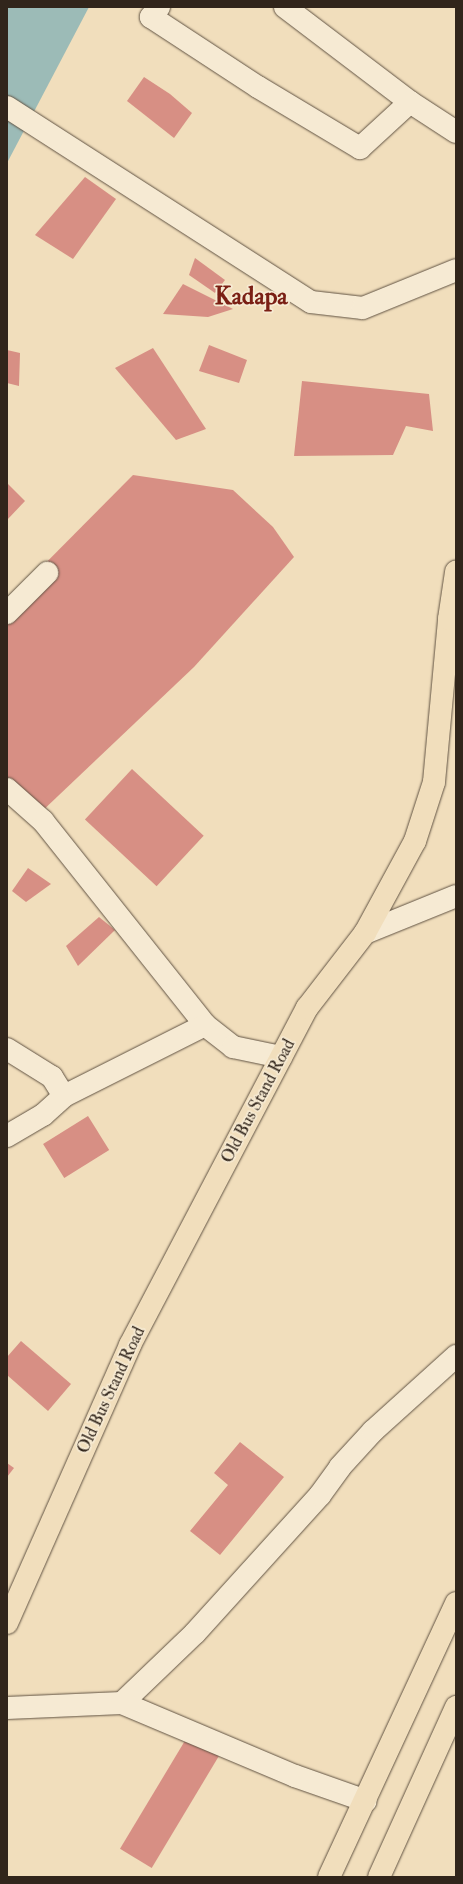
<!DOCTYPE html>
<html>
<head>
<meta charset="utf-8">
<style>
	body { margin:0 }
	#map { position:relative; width:463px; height:1884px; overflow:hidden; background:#f1debc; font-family:"IM FELL Double Pica",serif }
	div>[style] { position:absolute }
	.water>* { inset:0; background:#9cbbb7 }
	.building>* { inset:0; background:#d78f84; transform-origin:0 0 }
	.roads { filter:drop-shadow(0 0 1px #615343) drop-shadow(0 0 1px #615343) }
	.minor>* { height:22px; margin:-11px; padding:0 11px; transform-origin:11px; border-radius:11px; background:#f6ead3 }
	.major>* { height:22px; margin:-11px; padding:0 11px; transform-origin:11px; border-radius:11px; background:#f1debc }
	span { translate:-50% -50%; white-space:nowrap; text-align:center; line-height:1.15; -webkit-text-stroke:3.5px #f6ead3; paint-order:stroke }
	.street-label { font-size:17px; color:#31251b }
	.town-label { font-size:25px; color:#7a1f14; font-weight:700 }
	.frame { position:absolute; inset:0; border:8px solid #31251b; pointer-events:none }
</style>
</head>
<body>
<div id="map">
	<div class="water">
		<i style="clip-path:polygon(7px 7px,89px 7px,7px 163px)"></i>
	</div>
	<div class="building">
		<i style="clip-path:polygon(144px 77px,170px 94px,192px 113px,174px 138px,127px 101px)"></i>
		<i style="clip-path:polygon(85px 177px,116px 199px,73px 259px,35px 235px)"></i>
		<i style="clip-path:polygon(195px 258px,225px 280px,215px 293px,189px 275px)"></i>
		<i style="clip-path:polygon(183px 284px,233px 309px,208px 317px,163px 314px)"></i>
		<i style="clip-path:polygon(209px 345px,247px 360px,239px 383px,199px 371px)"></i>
		<i style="clip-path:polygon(153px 348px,206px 429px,176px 440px,115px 368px)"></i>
		<i style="clip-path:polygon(7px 350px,20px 353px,19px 386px,7px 383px)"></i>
		<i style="clip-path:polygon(302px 381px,429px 394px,433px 431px,406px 426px,393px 455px,294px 456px)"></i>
		<i style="clip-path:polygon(133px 475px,233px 490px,273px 527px,294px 557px,194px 667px,38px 815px,7px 781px,7px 602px)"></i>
		<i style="clip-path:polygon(7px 483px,25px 501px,7px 520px)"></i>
		<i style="left:132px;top:769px;width:98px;height:69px;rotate:43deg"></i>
		<i style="clip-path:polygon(28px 868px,51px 884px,26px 902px,12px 891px)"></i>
		<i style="clip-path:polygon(99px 917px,115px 930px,78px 966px,66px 946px)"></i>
		<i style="left:88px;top:1116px;width:40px;height:53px;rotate:58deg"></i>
		<i style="clip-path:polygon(21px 1341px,71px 1384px,48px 1411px,7px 1375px,7px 1357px)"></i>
		<i style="clip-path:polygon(240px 1442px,284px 1477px,220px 1555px,190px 1531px,228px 1485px,214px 1473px)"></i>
		<i style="clip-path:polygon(7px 1463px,14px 1468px,7px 1477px)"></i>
		<i style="left:189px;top:1734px;width:37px;height:134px;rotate:31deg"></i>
	</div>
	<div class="roads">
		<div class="minor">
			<i style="left:159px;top:7px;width:13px;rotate:129deg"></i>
			<i style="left:151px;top:17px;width:128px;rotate:33.2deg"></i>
			<i style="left:258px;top:87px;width:119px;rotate:30.9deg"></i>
			<i style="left:360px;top:148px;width:68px;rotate:-42.6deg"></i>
			<i style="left:285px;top:7px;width:157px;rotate:37.2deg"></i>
			<i style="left:410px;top:102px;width:55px;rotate:33.1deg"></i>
			<i style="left:7px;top:107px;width:361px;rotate:32.7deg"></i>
			<i style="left:311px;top:302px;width:52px;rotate:6.6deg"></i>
			<i style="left:363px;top:308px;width:100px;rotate:-22.2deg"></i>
			<i style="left:7px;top:613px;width:57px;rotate:-45deg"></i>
			<i style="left:7px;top:789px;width:48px;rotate:41.6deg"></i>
			<i style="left:43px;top:821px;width:260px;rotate:51.5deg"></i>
			<i style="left:205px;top:1025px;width:36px;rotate:38deg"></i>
			<i style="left:233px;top:1047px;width:49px;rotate:11.8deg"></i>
			<i style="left:365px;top:933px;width:98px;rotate:-22.1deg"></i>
			<i style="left:7px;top:1049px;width:53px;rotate:31.9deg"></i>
			<i style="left:52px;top:1077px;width:22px;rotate:58deg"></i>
			<i style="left:7px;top:1136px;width:42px;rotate:-30.3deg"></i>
			<i style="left:43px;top:1115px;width:28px;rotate:-42deg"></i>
			<i style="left:64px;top:1096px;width:158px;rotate:-26.7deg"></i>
			<i style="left:122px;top:1703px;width:101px;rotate:-43.8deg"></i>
			<i style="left:195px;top:1633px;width:186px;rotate:-47.8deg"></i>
			<i style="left:320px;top:1495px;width:34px;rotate:-54deg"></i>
			<i style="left:340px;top:1467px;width:49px;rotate:-47.5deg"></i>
			<i style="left:373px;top:1431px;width:112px;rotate:-42.1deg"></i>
			<i style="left:7px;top:1708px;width:115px;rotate:-2.5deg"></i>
			<i style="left:122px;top:1703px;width:188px;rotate:22.9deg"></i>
			<i style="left:295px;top:1776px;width:75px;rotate:19.4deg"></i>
		</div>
		<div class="major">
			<i style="left:7px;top:1623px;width:304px;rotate:-66.1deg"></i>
			<i style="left:130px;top:1345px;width:381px;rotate:-62.3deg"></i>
			<i style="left:307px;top:1008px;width:95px;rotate:-52.3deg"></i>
			<i style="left:365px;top:933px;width:105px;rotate:-61.5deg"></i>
			<i style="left:415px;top:841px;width:62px;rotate:-72.1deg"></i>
			<i style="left:434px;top:782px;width:164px;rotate:-84.7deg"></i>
			<i style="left:449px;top:619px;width:48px;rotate:-81.5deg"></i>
			<i style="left:329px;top:1877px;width:302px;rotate:-65.1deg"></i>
			<i style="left:379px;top:1877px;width:187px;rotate:-65.6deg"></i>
		</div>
	</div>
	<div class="street-label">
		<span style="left:258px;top:1101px;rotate:-62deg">Old Bus Stand Road</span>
		<span style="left:111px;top:1390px;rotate:-65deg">Old Bus Stand Road</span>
	</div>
	<div class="town-label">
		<span style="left:251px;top:297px">Kadapa</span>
	</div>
	<div class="frame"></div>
</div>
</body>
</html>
